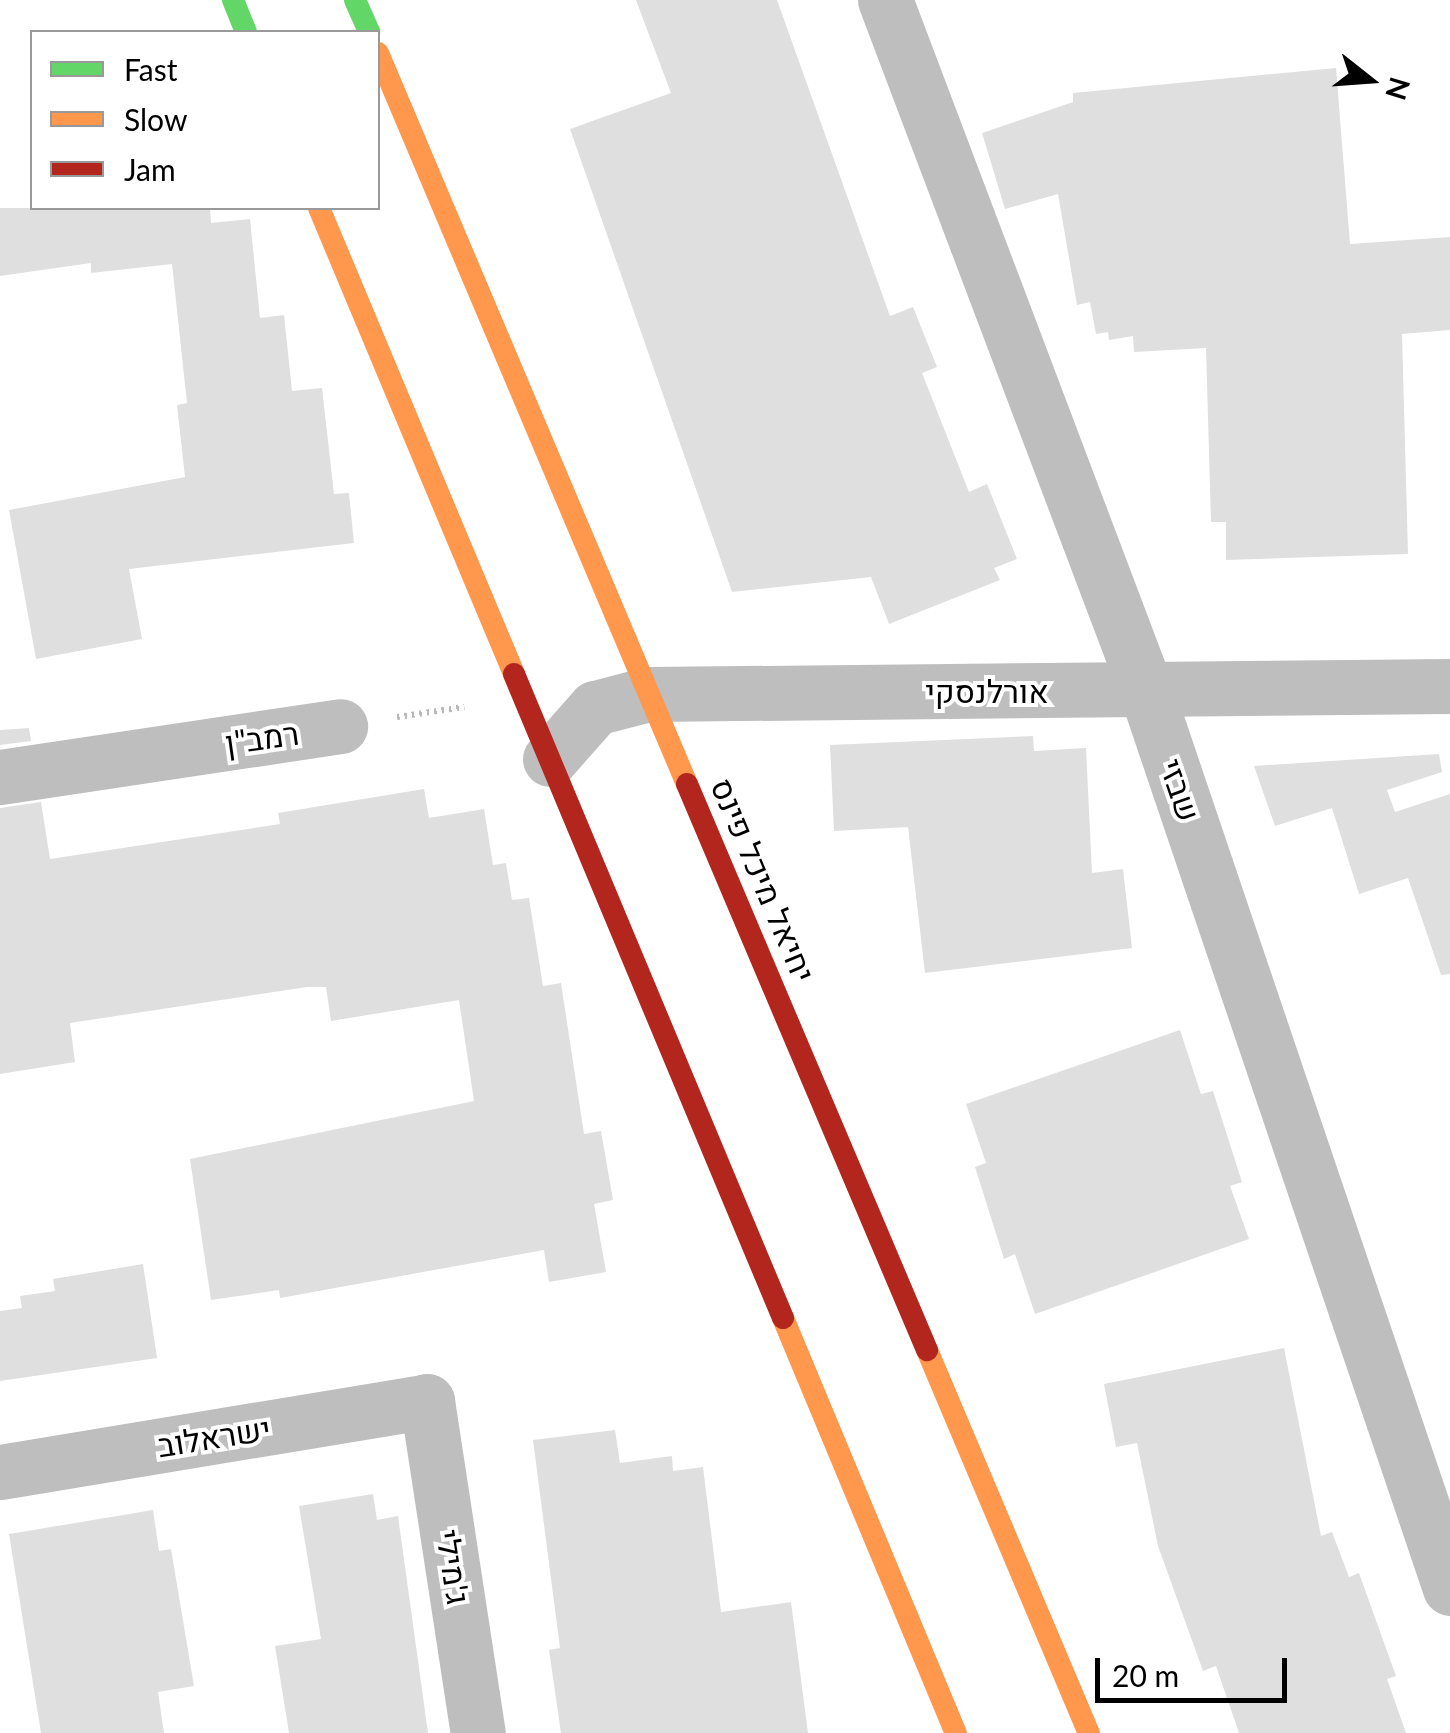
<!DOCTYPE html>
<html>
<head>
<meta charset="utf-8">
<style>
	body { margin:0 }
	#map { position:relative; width:1450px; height:1733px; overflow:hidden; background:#fff; font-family:Lato,Heebo,sans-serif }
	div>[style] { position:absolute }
	.building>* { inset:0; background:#dfdfdf }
	.path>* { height:6px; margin-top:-3px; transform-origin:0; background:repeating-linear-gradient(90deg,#b9b9b9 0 2.5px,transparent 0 7.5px) }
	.street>* { height:55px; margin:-27.5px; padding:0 27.5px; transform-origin:27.5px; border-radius:27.5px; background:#bebebe }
	.fast>* { height:22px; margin:-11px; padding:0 11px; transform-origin:11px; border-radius:11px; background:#63d668 }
	.slow>* { height:22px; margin:-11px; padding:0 11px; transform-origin:11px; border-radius:11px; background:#ff974d }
	.jam>* { height:22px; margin:-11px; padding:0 11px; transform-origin:11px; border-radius:11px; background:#b3261e }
	span { translate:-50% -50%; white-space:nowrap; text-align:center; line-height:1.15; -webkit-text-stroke:8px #fff; paint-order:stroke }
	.street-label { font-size:32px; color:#000 }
	.legend { position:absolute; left:30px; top:30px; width:350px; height:180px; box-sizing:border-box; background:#fff; border:2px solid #999; margin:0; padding:12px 18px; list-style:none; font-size:30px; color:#000 }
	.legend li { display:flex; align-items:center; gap:20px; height:50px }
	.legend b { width:50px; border:2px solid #999 }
	.north { position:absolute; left:1320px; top:30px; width:100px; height:100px; -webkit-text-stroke:8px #fff; paint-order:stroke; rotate:107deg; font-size:28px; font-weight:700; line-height:40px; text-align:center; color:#000 }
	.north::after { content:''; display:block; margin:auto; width:35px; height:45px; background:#000; clip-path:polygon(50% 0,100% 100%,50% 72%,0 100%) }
	.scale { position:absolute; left:1095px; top:1658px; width:192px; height:45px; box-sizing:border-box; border:5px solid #000; border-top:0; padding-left:12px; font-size:30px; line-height:35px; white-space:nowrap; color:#000; -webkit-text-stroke:8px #fff; paint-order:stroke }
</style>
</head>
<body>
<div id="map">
	<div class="building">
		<i style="clip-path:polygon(636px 0,777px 0,890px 316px,913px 307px,937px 367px,922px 373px,969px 492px,987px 484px,1017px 559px,994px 568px,1000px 580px,889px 624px,871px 577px,732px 592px,570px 129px,671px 93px)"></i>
		<i style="clip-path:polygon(1336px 68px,1350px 244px,1450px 237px,1450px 330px,1402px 334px,1408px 554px,1226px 560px,1226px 522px,1211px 522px,1206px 348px,1134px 352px,1133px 336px,1109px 340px,1108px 332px,1096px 334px,1090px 302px,1077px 305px,1058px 194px,1005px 209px,982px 133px,1073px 102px,1073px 93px)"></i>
		<i style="clip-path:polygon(0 208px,210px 208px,211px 223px,250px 219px,260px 318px,284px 315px,292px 391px,322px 388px,334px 494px,349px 493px,354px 543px,129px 569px,142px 639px,36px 659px,9px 510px,185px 477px,177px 405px,187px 403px,172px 264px,91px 273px,91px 263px,0 276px)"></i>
		<i style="clip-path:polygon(29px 728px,31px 741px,0 745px,0 730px)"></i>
		<i style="clip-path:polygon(1033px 736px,1034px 751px,1086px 748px,1092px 873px,1123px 869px,1132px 948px,925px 973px,908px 827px,834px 831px,830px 745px)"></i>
		<i style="clip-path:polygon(1439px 754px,1442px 772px,1387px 790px,1395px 812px,1450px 794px,1450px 974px,1441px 975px,1408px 878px,1359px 894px,1332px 808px,1275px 826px,1254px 766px)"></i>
		<i style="clip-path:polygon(424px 789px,429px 818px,484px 809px,493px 865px,506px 863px,512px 900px,529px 898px,543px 986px,561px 983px,584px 1134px,601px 1131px,613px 1200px,594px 1204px,606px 1272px,549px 1282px,544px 1250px,280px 1298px,279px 1290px,211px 1300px,190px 1159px,474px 1101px,459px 1000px,331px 1021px,326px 987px,307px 987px,70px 1023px,75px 1062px,0 1074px,0 808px,41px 802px,50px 859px,280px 824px,278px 813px)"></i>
		<i style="clip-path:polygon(1180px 1030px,1201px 1094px,1213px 1091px,1242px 1182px,1230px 1186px,1249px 1239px,1035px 1314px,1015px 1254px,1004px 1259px,975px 1167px,986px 1163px,966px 1104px)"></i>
		<i style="clip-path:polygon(143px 1264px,157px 1358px,0 1381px,0 1311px,22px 1308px,20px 1296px,55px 1291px,53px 1279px)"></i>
		<i style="clip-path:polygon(1284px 1348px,1321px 1536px,1332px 1532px,1349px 1577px,1359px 1573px,1396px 1676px,1387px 1679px,1406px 1733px,1239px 1733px,1216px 1666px,1203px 1671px,1158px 1546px,1137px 1443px,1116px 1447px,1104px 1384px)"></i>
		<i style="clip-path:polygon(615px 1430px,620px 1463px,672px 1456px,673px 1471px,703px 1467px,721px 1612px,791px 1602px,808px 1733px,561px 1733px,549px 1650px,560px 1648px,533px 1440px)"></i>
		<i style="clip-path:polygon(373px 1494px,377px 1520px,398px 1516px,428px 1733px,289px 1733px,275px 1646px,321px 1639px,299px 1506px)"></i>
		<i style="clip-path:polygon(153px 1510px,159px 1551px,171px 1549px,194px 1686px,158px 1692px,164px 1733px,41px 1733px,9px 1534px)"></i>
	</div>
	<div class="path">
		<i style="left:397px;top:717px;width:68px;rotate:-8.5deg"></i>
	</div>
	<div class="street">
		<i style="left:885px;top:0;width:738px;rotate:69.28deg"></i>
		<i style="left:1146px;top:690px;width:948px;rotate:71.3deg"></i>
		<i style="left:550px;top:759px;width:68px;rotate:-48.6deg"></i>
		<i style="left:595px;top:708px;width:56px;rotate:-14.5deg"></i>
		<i style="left:649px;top:694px;width:801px;rotate:-0.57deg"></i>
		<i style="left:0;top:777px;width:344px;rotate:-8.5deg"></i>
		<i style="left:0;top:1472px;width:433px;rotate:-9.4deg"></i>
		<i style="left:427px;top:1401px;width:336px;rotate:81.3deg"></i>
	</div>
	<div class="fast">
		<i style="left:233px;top:0;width:35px;rotate:68deg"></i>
		<i style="left:355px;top:0;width:35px;rotate:66deg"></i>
	</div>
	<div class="slow">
		<i style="left:378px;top:53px;width:794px;rotate:67.09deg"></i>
		<i style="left:319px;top:208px;width:505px;rotate:67.29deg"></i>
		<i style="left:783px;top:1318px;width:450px;rotate:67.4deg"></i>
		<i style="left:927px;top:1350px;width:416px;rotate:67.1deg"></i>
	</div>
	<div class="jam">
		<i style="left:514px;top:674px;width:698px;rotate:67.33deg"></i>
		<i style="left:687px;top:784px;width:615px;rotate:67.02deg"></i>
	</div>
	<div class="street-label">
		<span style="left:987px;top:691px">אורלנסקי</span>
		<span style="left:262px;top:738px;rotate:-8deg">רמב"ן</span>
		<span style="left:1180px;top:790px;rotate:71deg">שבזי</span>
		<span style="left:763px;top:880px;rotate:67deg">יחיאל מיכל פינס</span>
		<span style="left:214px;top:1437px;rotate:-9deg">ישראלוב</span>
		<span style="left:453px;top:1567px;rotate:81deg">ג'מילי</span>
	</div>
	<ul class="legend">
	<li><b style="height:12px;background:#63d668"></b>Fast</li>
	<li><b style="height:12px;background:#ff974d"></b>Slow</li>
	<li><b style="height:12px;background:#b3261e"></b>Jam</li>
	</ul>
	<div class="north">N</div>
	<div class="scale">20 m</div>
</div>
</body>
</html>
